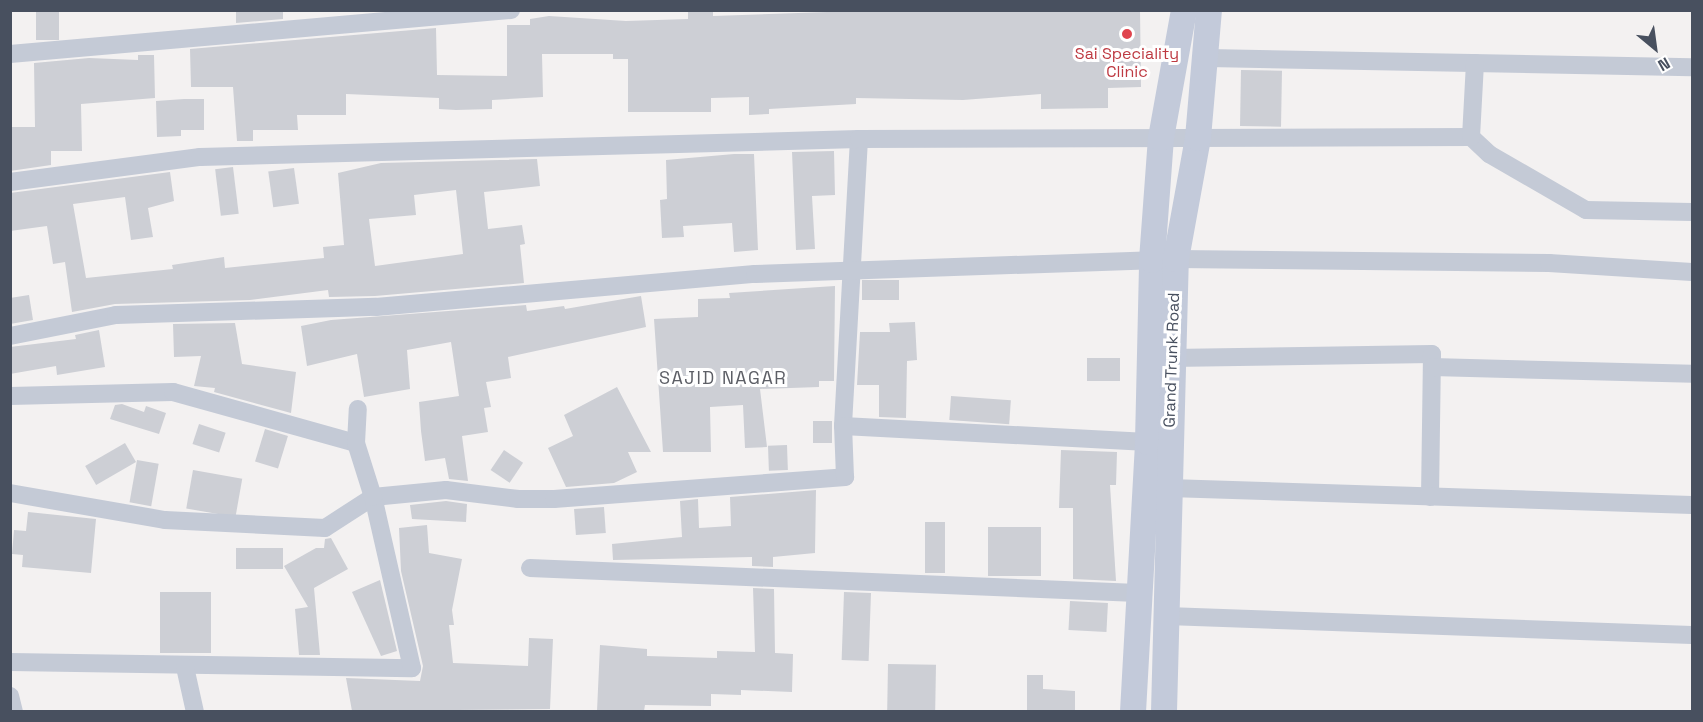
<!DOCTYPE html>
<html>
<head>
<meta charset="utf-8">
<style>
	body { margin:0 }
	#map { position:relative; width:1703px; height:722px; overflow:hidden; background:#f3f1f1; font-family:"Space Grotesk",sans-serif }
	div>[style] { position:absolute }
	.building>* { inset:0; background:#cdcfd5; transform-origin:0 0 }
	.minor>* { height:18px; margin:-9px; padding:0 9px; transform-origin:9px; border-radius:9px; background:#c4cad6 }
	.secondary>* { height:26px; margin:-13px; padding:0 13px; transform-origin:13px; border-radius:13px; background:#c3cada }
	.dots>* { width:16px; height:16px; translate:-50% -50%; box-sizing:border-box; border:3px solid #fff; border-radius:50% }
	span { translate:-50% -50%; white-space:nowrap; text-align:center; line-height:1.15; -webkit-text-stroke:6px #fff; paint-order:stroke }
	.health-label { font-size:16px; color:#be3a42 }
	.street-label { font-size:16px; color:#48505f }
	.neighbourhood-label { font-size:18px; color:#5d5f66; letter-spacing:1.5px }
	.frame { position:absolute; inset:0; border:12px solid #48505f; pointer-events:none }
	.north { position:absolute; left:1625px; top:18px; width:60px; height:60px; -webkit-text-stroke:4px #fff; paint-order:stroke; rotate:151deg; font-size:16px; font-weight:700; line-height:24px; text-align:center; color:#48505f }
	.north::after { content:''; display:block; margin:auto; width:21px; height:27px; background:#48505f; clip-path:polygon(50% 0,100% 100%,50% 72%,0 100%) }
</style>
</head>
<body>
<div id="map">
	<div class="building">
		<i style="left:36px;top:10px;width:23px;height:30px"></i>
		<i style="clip-path:polygon(236px 10px,283px 10px,283px 19px,236px 23px)"></i>
		<i style="clip-path:polygon(688px 10px,713px 10px,713px 16px,856px 11px,1140px 10px,1141px 87px,1108px 88px,1108px 108px,1041px 109px,1041px 94px,963px 100px,856px 98px,856px 104px,769px 109px,769px 114px,749px 115px,749px 97px,711px 98px,711px 112px,628px 112px,628px 59px,613px 59px,613px 54px,542px 54px,543px 97px,492px 100px,492px 109px,456px 110px,439px 109px,439px 98px,346px 94px,346px 115px,297px 115px,298px 130px,253px 130px,253px 141px,237px 141px,233px 87px,191px 87px,190px 49px,436px 28px,437px 75px,507px 76px,507px 25px,530px 25px,530px 19px,549px 16px,626px 21px,688px 19px)"></i>
		<i style="clip-path:polygon(138px 55px,154px 55px,155px 98px,81px 104px,82px 151px,51px 151px,51px 165px,10px 171px,10px 127px,35px 127px,34px 63px,89px 58px,138px 60px)"></i>
		<i style="left:1241px;top:70px;width:41px;height:56px;rotate:1deg"></i>
		<i style="clip-path:polygon(184px 99px,204px 99px,204px 130px,181px 130px,181px 136px,157px 137px,156px 101px)"></i>
		<i style="clip-path:polygon(834px 151px,835px 195px,812px 196px,815px 249px,796px 250px,792px 152px)"></i>
		<i style="clip-path:polygon(734px 154px,754px 154px,758px 250px,734px 252px,732px 223px,683px 226px,684px 237px,662px 238px,660px 200px,667px 199px,666px 160px)"></i>
		<i style="clip-path:polygon(evenodd,537px 159px,540px 186px,484px 192px,488px 229px,522px 225px,525px 244px,520px 245px,524px 283px,375px 296px,329px 297px,328px 290px,250px 300px,115px 304px,72px 312px,65px 262px,53px 264px,47px 226px,10px 231px,10px 193px,170px 172px,174px 201px,148px 208px,153px 237px,131px 240px,125px 197px,73px 204px,86px 278px,173px 269px,172px 265px,224px 257px,225px 268px,324px 258px,323px 247px,344px 245px,338px 173px,381px 163px,537px 159px,456px 190px,463px 254px,375px 266px,369px 219px,416px 215px,414px 195px,456px 190px)"></i>
		<i style="left:233px;top:167px;width:47px;height:18px;rotate:83deg"></i>
		<i style="left:294px;top:168px;width:36px;height:26px;rotate:82deg"></i>
		<i style="left:899px;top:280px;width:20px;height:37px;rotate:90deg"></i>
		<i style="clip-path:polygon(835px 286px,834px 381px,819px 381px,819px 387px,760px 389px,767px 447px,745px 448px,743px 405px,710px 407px,711px 452px,663px 452px,654px 319px,698px 317px,698px 299px,730px 298px,729px 293px)"></i>
		<i style="clip-path:polygon(29px 295px,33px 320px,10px 324px,10px 298px)"></i>
		<i style="clip-path:polygon(641px 296px,646px 327px,508px 357px,511px 378px,486px 382px,491px 407px,484px 408px,488px 432px,462px 436px,468px 481px,449px 479px,445px 458px,425px 461px,421px 431px,419px 402px,459px 396px,451px 342px,407px 350px,410px 389px,364px 397px,357px 354px,307px 366px,301px 326px,331px 320px,526px 305px,527px 311px,564px 306px,565px 309px)"></i>
		<i style="clip-path:polygon(915px 322px,917px 360px,907px 361px,906px 418px,879px 417px,879px 385px,857px 385px,860px 332px,890px 332px,889px 323px)"></i>
		<i style="clip-path:polygon(235px 323px,242px 364px,296px 372px,291px 413px,214px 392px,215px 388px,194px 386px,201px 356px,174px 357px,173px 324px)"></i>
		<i style="clip-path:polygon(99px 330px,105px 367px,57px 375px,56px 366px,10px 374px,10px 347px,76px 339px,75px 335px)"></i>
		<i style="left:1087px;top:358px;width:33px;height:23px"></i>
		<i style="clip-path:polygon(617px 387px,651px 452px,628px 452px,637px 472px,614px 483px,566px 487px,548px 448px,573px 436px,564px 415px)"></i>
		<i style="left:951px;top:396px;width:60px;height:24px;rotate:4deg"></i>
		<i style="clip-path:polygon(122px 404px,144px 412px,146px 406px,166px 413px,159px 434px,110px 419px,115px 405px)"></i>
		<i style="left:832px;top:421px;width:22px;height:19px;rotate:90deg"></i>
		<i style="left:199px;top:424px;width:28px;height:21px;rotate:18deg"></i>
		<i style="left:265px;top:429px;width:24px;height:34px;rotate:17deg"></i>
		<i style="left:125px;top:443px;width:22px;height:46px;rotate:60deg"></i>
		<i style="left:787px;top:445px;width:25px;height:19px;rotate:88deg"></i>
		<i style="left:504px;top:450px;width:23px;height:24px;rotate:34deg"></i>
		<i style="clip-path:polygon(1061px 450px,1117px 452px,1116px 485px,1110px 485px,1116px 581px,1073px 579px,1073px 508px,1059px 508px)"></i>
		<i style="left:137px;top:460px;width:22px;height:43px;rotate:10deg"></i>
		<i style="left:193px;top:470px;width:50px;height:39px;rotate:10deg"></i>
		<i style="clip-path:polygon(816px 490px,815px 553px,773px 557px,773px 567px,752px 566px,752px 557px,613px 560px,612px 544px,682px 537px,680px 501px,698px 499px,699px 528px,731px 526px,730px 497px)"></i>
		<i style="clip-path:polygon(446px 501px,467px 504px,466px 522px,412px 519px,410px 505px)"></i>
		<i style="left:604px;top:507px;width:26px;height:30px;rotate:86deg"></i>
		<i style="clip-path:polygon(28px 512px,96px 519px,91px 573px,22px 567px,23px 555px,12px 554px,14px 530px,26px 531px)"></i>
		<i style="left:925px;top:522px;width:20px;height:51px"></i>
		<i style="clip-path:polygon(427px 525px,429px 553px,462px 559px,452px 610px,454px 625px,449px 625px,453px 663px,528px 666px,529px 638px,553px 639px,550px 709px,352px 711px,346px 678px,420px 681px,423px 666px,401px 571px,399px 528px)"></i>
		<i style="left:988px;top:527px;width:53px;height:49px"></i>
		<i style="clip-path:polygon(331px 538px,348px 569px,314px 588px,320px 655px,299px 655px,295px 609px,308px 607px,284px 566px,316px 548px,324px 548px,325px 539px)"></i>
		<i style="left:236px;top:548px;width:47px;height:21px"></i>
		<i style="clip-path:polygon(380px 580px,397px 651px,381px 656px,352px 592px)"></i>
		<i style="clip-path:polygon(753px 588px,774px 589px,775px 653px,793px 654px,792px 692px,741px 690px,741px 695px,711px 694px,711px 706px,645px 705px,644px 711px,597px 711px,600px 645px,647px 649px,647px 656px,717px 658px,717px 651px,755px 652px)"></i>
		<i style="left:160px;top:592px;width:51px;height:61px"></i>
		<i style="left:844px;top:592px;width:27px;height:68px;rotate:2deg"></i>
		<i style="left:1070px;top:601px;width:38px;height:29px;rotate:3deg"></i>
		<i style="left:888px;top:664px;width:48px;height:47px;rotate:1deg"></i>
		<i style="clip-path:polygon(1027px 675px,1043px 675px,1043px 689px,1075px 691px,1075px 711px,1027px 711px)"></i>
	</div>
	<div class="minor">
		<i style="left:10px;top:54px;width:503px;rotate:-5.02deg"></i>
		<i style="left:1208px;top:58px;width:484px;rotate:1.1deg"></i>
		<i style="left:1471px;top:137px;width:25px;rotate:43deg"></i>
		<i style="left:1489px;top:154px;width:112px;rotate:30deg"></i>
		<i style="left:1586px;top:210px;width:106px;rotate:1.1deg"></i>
		<i style="left:859px;top:139px;width:287px;rotate:93.2deg"></i>
		<i style="left:843px;top:426px;width:305px;rotate:3deg"></i>
		<i style="left:10px;top:182px;width:192px;rotate:-7.5deg"></i>
		<i style="left:200px;top:157px;width:659px;rotate:-1.56deg"></i>
		<i style="left:859px;top:139px;width:612px;rotate:-0.19deg"></i>
		<i style="left:1471px;top:137px;width:74px;rotate:-86.9deg"></i>
		<i style="left:1176px;top:259px;width:373px;rotate:0.6deg"></i>
		<i style="left:1549px;top:263px;width:143px;rotate:3.6deg"></i>
		<i style="left:10px;top:336px;width:108px;rotate:-11.2deg"></i>
		<i style="left:116px;top:315px;width:260px;rotate:-1.8deg"></i>
		<i style="left:376px;top:307px;width:380px;rotate:-5deg"></i>
		<i style="left:755px;top:274px;width:397px;rotate:-2deg"></i>
		<i style="left:1171px;top:358px;width:261px;rotate:-0.9deg"></i>
		<i style="left:1432px;top:354px;width:143px;rotate:90.8deg"></i>
		<i style="left:1432px;top:367px;width:260px;rotate:1.5deg"></i>
		<i style="left:10px;top:396px;width:163px;rotate:-1.4deg"></i>
		<i style="left:173px;top:392px;width:190px;rotate:15.6deg"></i>
		<i style="left:1169px;top:488px;width:523px;rotate:1.86deg"></i>
		<i style="left:10px;top:493px;width:157px;rotate:9.9deg"></i>
		<i style="left:165px;top:520px;width:160px;rotate:2.9deg"></i>
		<i style="left:325px;top:528px;width:57px;rotate:-32.9deg"></i>
		<i style="left:373px;top:497px;width:73px;rotate:-5.5deg"></i>
		<i style="left:446px;top:490px;width:73px;rotate:7.1deg"></i>
		<i style="left:518px;top:499px;width:36px"></i>
		<i style="left:554px;top:499px;width:292px;rotate:-4.3deg"></i>
		<i style="left:845px;top:477px;width:51px;rotate:-92.2deg"></i>
		<i style="left:530px;top:568px;width:608px;rotate:2.36deg"></i>
		<i style="left:1167px;top:616px;width:525px;rotate:2.07deg"></i>
		<i style="left:10px;top:662px;width:402px;rotate:0.9deg"></i>
		<i style="left:412px;top:668px;width:175px;rotate:-102.8deg"></i>
		<i style="left:373px;top:497px;width:57px;rotate:-107.5deg"></i>
		<i style="left:356px;top:443px;width:34px;rotate:-87deg"></i>
		<i style="left:185px;top:667px;width:46px;rotate:77.5deg"></i>
		<i style="left:10px;top:696px;width:16px;rotate:76deg"></i>
	</div>
	<div class="secondary">
		<i style="left:1133px;top:712px;width:270px;rotate:-86.8deg"></i>
		<i style="left:1148px;top:442px;width:182px;rotate:-88.7deg"></i>
		<i style="left:1152px;top:260px;width:122px;rotate:-85.8deg"></i>
		<i style="left:1161px;top:138px;width:130px;rotate:-79.8deg"></i>
		<i style="left:1164px;top:712px;width:453px;rotate:-88.5deg"></i>
		<i style="left:1176px;top:259px;width:123px;rotate:-79.7deg"></i>
		<i style="left:1198px;top:138px;width:128px;rotate:-85.1deg"></i>
	</div>
	<div class="dots">
		<i style="left:1127px;top:34px;background:#e0444e"></i>
	</div>
	<div class="health-label">
		<span style="left:1127px;top:63px">Sai Speciality<br>Clinic</span>
	</div>
	<div class="street-label">
		<span style="left:1172px;top:360px;rotate:-88deg">Grand Trunk Road</span>
	</div>
	<div class="neighbourhood-label">
		<span style="left:723px;top:378px">SAJID NAGAR</span>
	</div>
	<div class="frame"></div>
	<div class="north">N</div>
</div>
</body>
</html>
